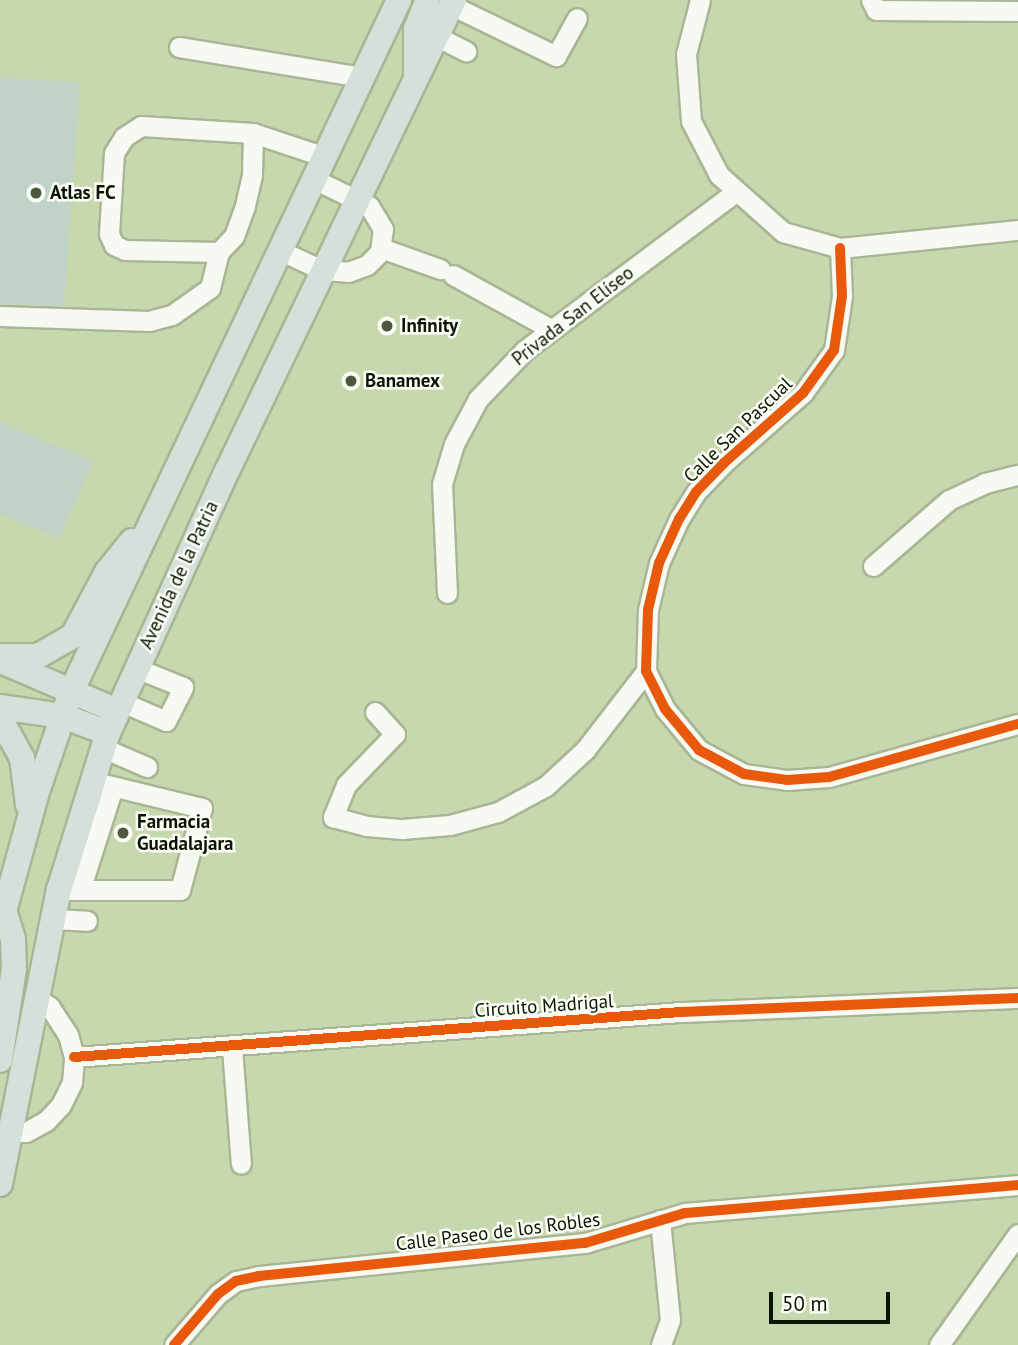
<!DOCTYPE html>
<meta charset="utf-8">
<style>
body{margin:0}
#map{position:relative;width:1018px;height:1345px;overflow:hidden;background:#c8d8ae;font-family:"PT Sans",sans-serif}
div>[style]{position:absolute}
.building>*{inset:0;background:#c1d2c7}
.roads{filter:drop-shadow(2px 0 #a9b594) drop-shadow(-2px 0 #a9b594) drop-shadow(0 2px #a9b594) drop-shadow(0 -2px #a9b594)}
.minor>*{height:19px;margin:-9.5px;padding:0 9.5px;transform-origin:9.5px;border-radius:9.5px;background:#f7f9f3}
.major>*{height:24px;margin:-12px;padding:0 12px;transform-origin:12px;border-radius:12px;background:#d4e0d9}
.cycleway>*{height:10px;margin:-5px;padding:0 5px;transform-origin:5px;border-radius:5px;background:#e8590c}
.dots>*{width:19px;height:19px;translate:-50% -50%;box-sizing:border-box;border:4px solid #fbfef7;border-radius:50%}
span{translate:-50% -50%;white-space:nowrap;text-align:center;line-height:1.15;-webkit-text-stroke:5px #fbfef7;paint-order:stroke}
.poi-label{font-size:19px;color:#0b1400;font-weight:700}
.left{translate:0 -50%;text-align:left}
.street-label{font-size:19px;color:#0b1400}
.scale{position:absolute;left:769px;top:1292px;width:121px;height:32px;box-sizing:border-box;border:4px solid #0b1400;border-top:0;padding-left:9px;font-size:21px;line-height:24px;white-space:nowrap;color:#0b1400;-webkit-text-stroke:5px #fbfef7;paint-order:stroke}
</style>
<div id="map">
<div class="building">
<i style="clip-path:polygon(0 77px,80px 83px,64px 306px,0 304px)"></i>
<i style="clip-path:polygon(0 422px,93px 461px,59px 539px,0 514px)"></i>
</div>
<div class="roads">
<div class="minor">
<i style="left:700px;top:0;width:56px;rotate:104.5deg"></i>
<i style="left:686px;top:54px;width:67px;rotate:85.7deg"></i>
<i style="left:691px;top:121px;width:61px;rotate:62.6deg"></i>
<i style="left:719px;top:175px;width:86px;rotate:41.7deg"></i>
<i style="left:783px;top:232px;width:59px;rotate:15.7deg"></i>
<i style="left:840px;top:248px;width:179px;rotate:-5.8deg"></i>
<i style="left:871px;top:0;width:11px;rotate:63deg"></i>
<i style="left:876px;top:10px;width:142px;rotate:0.4deg"></i>
<i style="left:451px;top:5px;width:117px;rotate:25.9deg"></i>
<i style="left:556px;top:56px;width:43px;rotate:-61.1deg"></i>
<i style="left:436px;top:36px;width:34px;rotate:27deg"></i>
<i style="left:179px;top:47px;width:186px;rotate:9.3deg"></i>
<i style="left:253px;top:133px;width:42px;rotate:91.4deg"></i>
<i style="left:252px;top:175px;width:32px;rotate:103deg"></i>
<i style="left:245px;top:206px;width:32px;rotate:110deg"></i>
<i style="left:234px;top:236px;width:22px;rotate:133deg"></i>
<i style="left:219px;top:252px;width:94px;rotate:-178.8deg"></i>
<i style="left:125px;top:250px;width:12px;rotate:-156deg"></i>
<i style="left:114px;top:245px;width:12px;rotate:-114deg"></i>
<i style="left:109px;top:234px;width:81px;rotate:-86.5deg"></i>
<i style="left:114px;top:153px;width:19px;rotate:-58deg"></i>
<i style="left:124px;top:137px;width:20px;rotate:-33deg"></i>
<i style="left:141px;top:126px;width:112px;rotate:3.6deg"></i>
<i style="left:253px;top:133px;width:76px;rotate:18.4deg"></i>
<i style="left:381px;top:248px;width:63px;rotate:19.6deg"></i>
<i style="left:840px;top:248px;width:48px;rotate:87.6deg"></i>
<i style="left:842px;top:296px;width:55px;rotate:98.4deg"></i>
<i style="left:834px;top:350px;width:53px;rotate:125.8deg"></i>
<i style="left:803px;top:393px;width:106px;rotate:138.5deg"></i>
<i style="left:724px;top:463px;width:40px;rotate:134deg"></i>
<i style="left:696px;top:492px;width:32px;rotate:122deg"></i>
<i style="left:679px;top:519px;width:48px;rotate:114.4deg"></i>
<i style="left:659px;top:563px;width:48px;rotate:103.2deg"></i>
<i style="left:648px;top:610px;width:61px;rotate:91.9deg"></i>
<i style="left:646px;top:671px;width:42px;rotate:63.4deg"></i>
<i style="left:665px;top:709px;width:53px;rotate:50.3deg"></i>
<i style="left:699px;top:750px;width:51px;rotate:28.1deg"></i>
<i style="left:744px;top:774px;width:43px;rotate:7.9deg"></i>
<i style="left:787px;top:780px;width:42px;rotate:-4.1deg"></i>
<i style="left:829px;top:777px;width:196px;rotate:-15.7deg"></i>
<i style="left:279px;top:250px;width:47px;rotate:24.9deg"></i>
<i style="left:322px;top:270px;width:26px;rotate:4deg"></i>
<i style="left:348px;top:272px;width:20px;rotate:-20deg"></i>
<i style="left:367px;top:265px;width:18px;rotate:-45deg"></i>
<i style="left:380px;top:252px;width:23px;rotate:-83deg"></i>
<i style="left:383px;top:229px;width:27px;rotate:-121deg"></i>
<i style="left:369px;top:206px;width:61px;rotate:-153.9deg"></i>
<i style="left:453px;top:275px;width:112px;rotate:28.9deg"></i>
<i style="left:0;top:316px;width:149px;rotate:1.9deg"></i>
<i style="left:149px;top:321px;width:24px;rotate:-15deg"></i>
<i style="left:172px;top:315px;width:47px;rotate:-35.4deg"></i>
<i style="left:210px;top:288px;width:37px;rotate:-76deg"></i>
<i style="left:873px;top:566px;width:101px;rotate:-41deg"></i>
<i style="left:949px;top:500px;width:40px;rotate:-25deg"></i>
<i style="left:985px;top:483px;width:34px;rotate:-14deg"></i>
<i style="left:447px;top:593px;width:109px;rotate:-92.6deg"></i>
<i style="left:442px;top:484px;width:42px;rotate:-73.3deg"></i>
<i style="left:454px;top:444px;width:51px;rotate:-61.9deg"></i>
<i style="left:478px;top:399px;width:68px;rotate:-46.2deg"></i>
<i style="left:525px;top:350px;width:261px;rotate:-36.9deg"></i>
<i style="left:122px;top:702px;width:48px;rotate:23.4deg"></i>
<i style="left:166px;top:721px;width:38px;rotate:-63deg"></i>
<i style="left:183px;top:687px;width:51px;rotate:-158deg"></i>
<i style="left:375px;top:712px;width:30px;rotate:48deg"></i>
<i style="left:395px;top:734px;width:71px;rotate:133.9deg"></i>
<i style="left:346px;top:785px;width:35px;rotate:112deg"></i>
<i style="left:333px;top:817px;width:34px;rotate:15deg"></i>
<i style="left:366px;top:826px;width:36px;rotate:5deg"></i>
<i style="left:402px;top:829px;width:48px;rotate:-4.8deg"></i>
<i style="left:450px;top:825px;width:50px;rotate:-15.2deg"></i>
<i style="left:498px;top:812px;width:55px;rotate:-28.4deg"></i>
<i style="left:546px;top:786px;width:53px;rotate:-42.7deg"></i>
<i style="left:585px;top:750px;width:100px;rotate:-52.3deg"></i>
<i style="left:103px;top:748px;width:48px;rotate:23.4deg"></i>
<i style="left:59px;top:890px;width:121px"></i>
<i style="left:180px;top:890px;width:85px;rotate:-75deg"></i>
<i style="left:202px;top:808px;width:114px;rotate:-166.3deg"></i>
<i style="left:80px;top:890px;width:108px;rotate:-72.2deg"></i>
<i style="left:52px;top:919px;width:35px;rotate:3deg"></i>
<i style="left:232px;top:1048px;width:116px;rotate:85.6deg"></i>
<i style="left:74px;top:1057px;width:609px;rotate:-4.24deg"></i>
<i style="left:681px;top:1012px;width:337px;rotate:-2.4deg"></i>
<i style="left:10px;top:1132px;width:16px"></i>
<i style="left:26px;top:1132px;width:23px;rotate:-29deg"></i>
<i style="left:46px;top:1121px;width:22px;rotate:-47deg"></i>
<i style="left:61px;top:1105px;width:25px;rotate:-64deg"></i>
<i style="left:72px;top:1082px;width:25px;rotate:-85deg"></i>
<i style="left:74px;top:1057px;width:23px;rotate:-105deg"></i>
<i style="left:68px;top:1035px;width:33px;rotate:-123deg"></i>
<i style="left:50px;top:1007px;width:18px;rotate:-146deg"></i>
<i style="left:660px;top:1220px;width:100px;rotate:84.3deg"></i>
<i style="left:670px;top:1320px;width:27px;rotate:110deg"></i>
<i style="left:174px;top:1345px;width:67px;rotate:-49.2deg"></i>
<i style="left:218px;top:1294px;width:22px;rotate:-36deg"></i>
<i style="left:236px;top:1281px;width:24px;rotate:-12deg"></i>
<i style="left:259px;top:1276px;width:328px;rotate:-5.8deg"></i>
<i style="left:585px;top:1243px;width:104px;rotate:-16.7deg"></i>
<i style="left:685px;top:1213px;width:334px;rotate:-4.8deg"></i>
<i style="left:939px;top:1345px;width:136px;rotate:-54.6deg"></i>
</div>
<div class="major">
<i style="left:416px;top:73px;width:44px;rotate:-90deg"></i>
<i style="left:416px;top:29px;width:31px;rotate:-68deg"></i>
<i style="left:0;top:656px;width:38px"></i>
<i style="left:38px;top:656px;width:40px;rotate:-29.7deg"></i>
<i style="left:73px;top:636px;width:72px;rotate:-62deg"></i>
<i style="left:107px;top:572px;width:40px;rotate:-51deg"></i>
<i style="left:1px;top:661px;width:126px;rotate:23.3deg"></i>
<i style="left:0;top:707px;width:64px;rotate:8.1deg"></i>
<i style="left:63px;top:716px;width:48px;rotate:20.7deg"></i>
<i style="left:0;top:718px;width:46px;rotate:61.2deg"></i>
<i style="left:22px;top:758px;width:47px;rotate:82.7deg"></i>
<i style="left:0;top:926px;width:136px;rotate:-74.6deg"></i>
<i style="left:36px;top:795px;width:109px;rotate:-71.2deg"></i>
<i style="left:71px;top:692px;width:766px;rotate:-64.64deg"></i>
<i style="left:0;top:1060px;width:92px;rotate:-81.3deg"></i>
<i style="left:14px;top:969px;width:30px;rotate:-92deg"></i>
<i style="left:13px;top:939px;width:30px;rotate:-107deg"></i>
<i style="left:0;top:1184px;width:300px;rotate:-78.7deg"></i>
<i style="left:59px;top:890px;width:164px;rotate:-72.7deg"></i>
<i style="left:108px;top:733px;width:288px;rotate:-65.6deg"></i>
<i style="left:227px;top:471px;width:523px;rotate:-64.27deg"></i>
</div>
</div>
<div class="cycleway">
<i style="left:840px;top:248px;width:48px;rotate:87.6deg"></i>
<i style="left:842px;top:296px;width:55px;rotate:98.4deg"></i>
<i style="left:834px;top:350px;width:53px;rotate:125.8deg"></i>
<i style="left:803px;top:393px;width:106px;rotate:138.5deg"></i>
<i style="left:724px;top:463px;width:40px;rotate:134deg"></i>
<i style="left:696px;top:492px;width:32px;rotate:122deg"></i>
<i style="left:679px;top:519px;width:48px;rotate:114.4deg"></i>
<i style="left:659px;top:563px;width:48px;rotate:103.2deg"></i>
<i style="left:648px;top:610px;width:61px;rotate:91.9deg"></i>
<i style="left:646px;top:671px;width:42px;rotate:63.4deg"></i>
<i style="left:665px;top:709px;width:53px;rotate:50.3deg"></i>
<i style="left:699px;top:750px;width:51px;rotate:28.1deg"></i>
<i style="left:744px;top:774px;width:43px;rotate:7.9deg"></i>
<i style="left:787px;top:780px;width:42px;rotate:-4.1deg"></i>
<i style="left:829px;top:777px;width:196px;rotate:-15.7deg"></i>
<i style="left:74px;top:1057px;width:609px;rotate:-4.24deg"></i>
<i style="left:681px;top:1012px;width:337px;rotate:-2.4deg"></i>
<i style="left:174px;top:1345px;width:67px;rotate:-49.2deg"></i>
<i style="left:218px;top:1294px;width:22px;rotate:-36deg"></i>
<i style="left:236px;top:1281px;width:24px;rotate:-12deg"></i>
<i style="left:259px;top:1276px;width:328px;rotate:-5.8deg"></i>
<i style="left:585px;top:1243px;width:104px;rotate:-16.7deg"></i>
<i style="left:685px;top:1213px;width:334px;rotate:-4.8deg"></i>
</div>
<div class="dots">
<i style="left:36px;top:193px;background:#4d593d"></i>
<i style="left:387px;top:326px;background:#4d593d"></i>
<i style="left:351px;top:381px;background:#4d593d"></i>
<i style="left:123px;top:833px;background:#4d593d"></i>
</div>
<div class="poi-label">
<span class="left" style="left:50px;top:193px">Atlas FC</span>
<span class="left" style="left:401px;top:326px">Infinity</span>
<span class="left" style="left:365px;top:381px">Banamex</span>
<span class="left" style="left:137px;top:833px">Farmacia<br>Guadalajara</span>
</div>
<div class="street-label">
<span style="left:573px;top:316px;rotate:-38deg">Privada San Elíseo</span>
<span style="left:738px;top:430px;rotate:-44deg">Calle San Pascual</span>
<span style="left:179px;top:575px;rotate:-65deg">Avenida de la Patria</span>
<span style="left:544px;top:1006px;rotate:-4deg">Circuito Madrigal</span>
<span style="left:498px;top:1232px;rotate:-7deg">Calle Paseo de los Robles</span>
</div>
<div class="scale">50 m</div>
</div>
